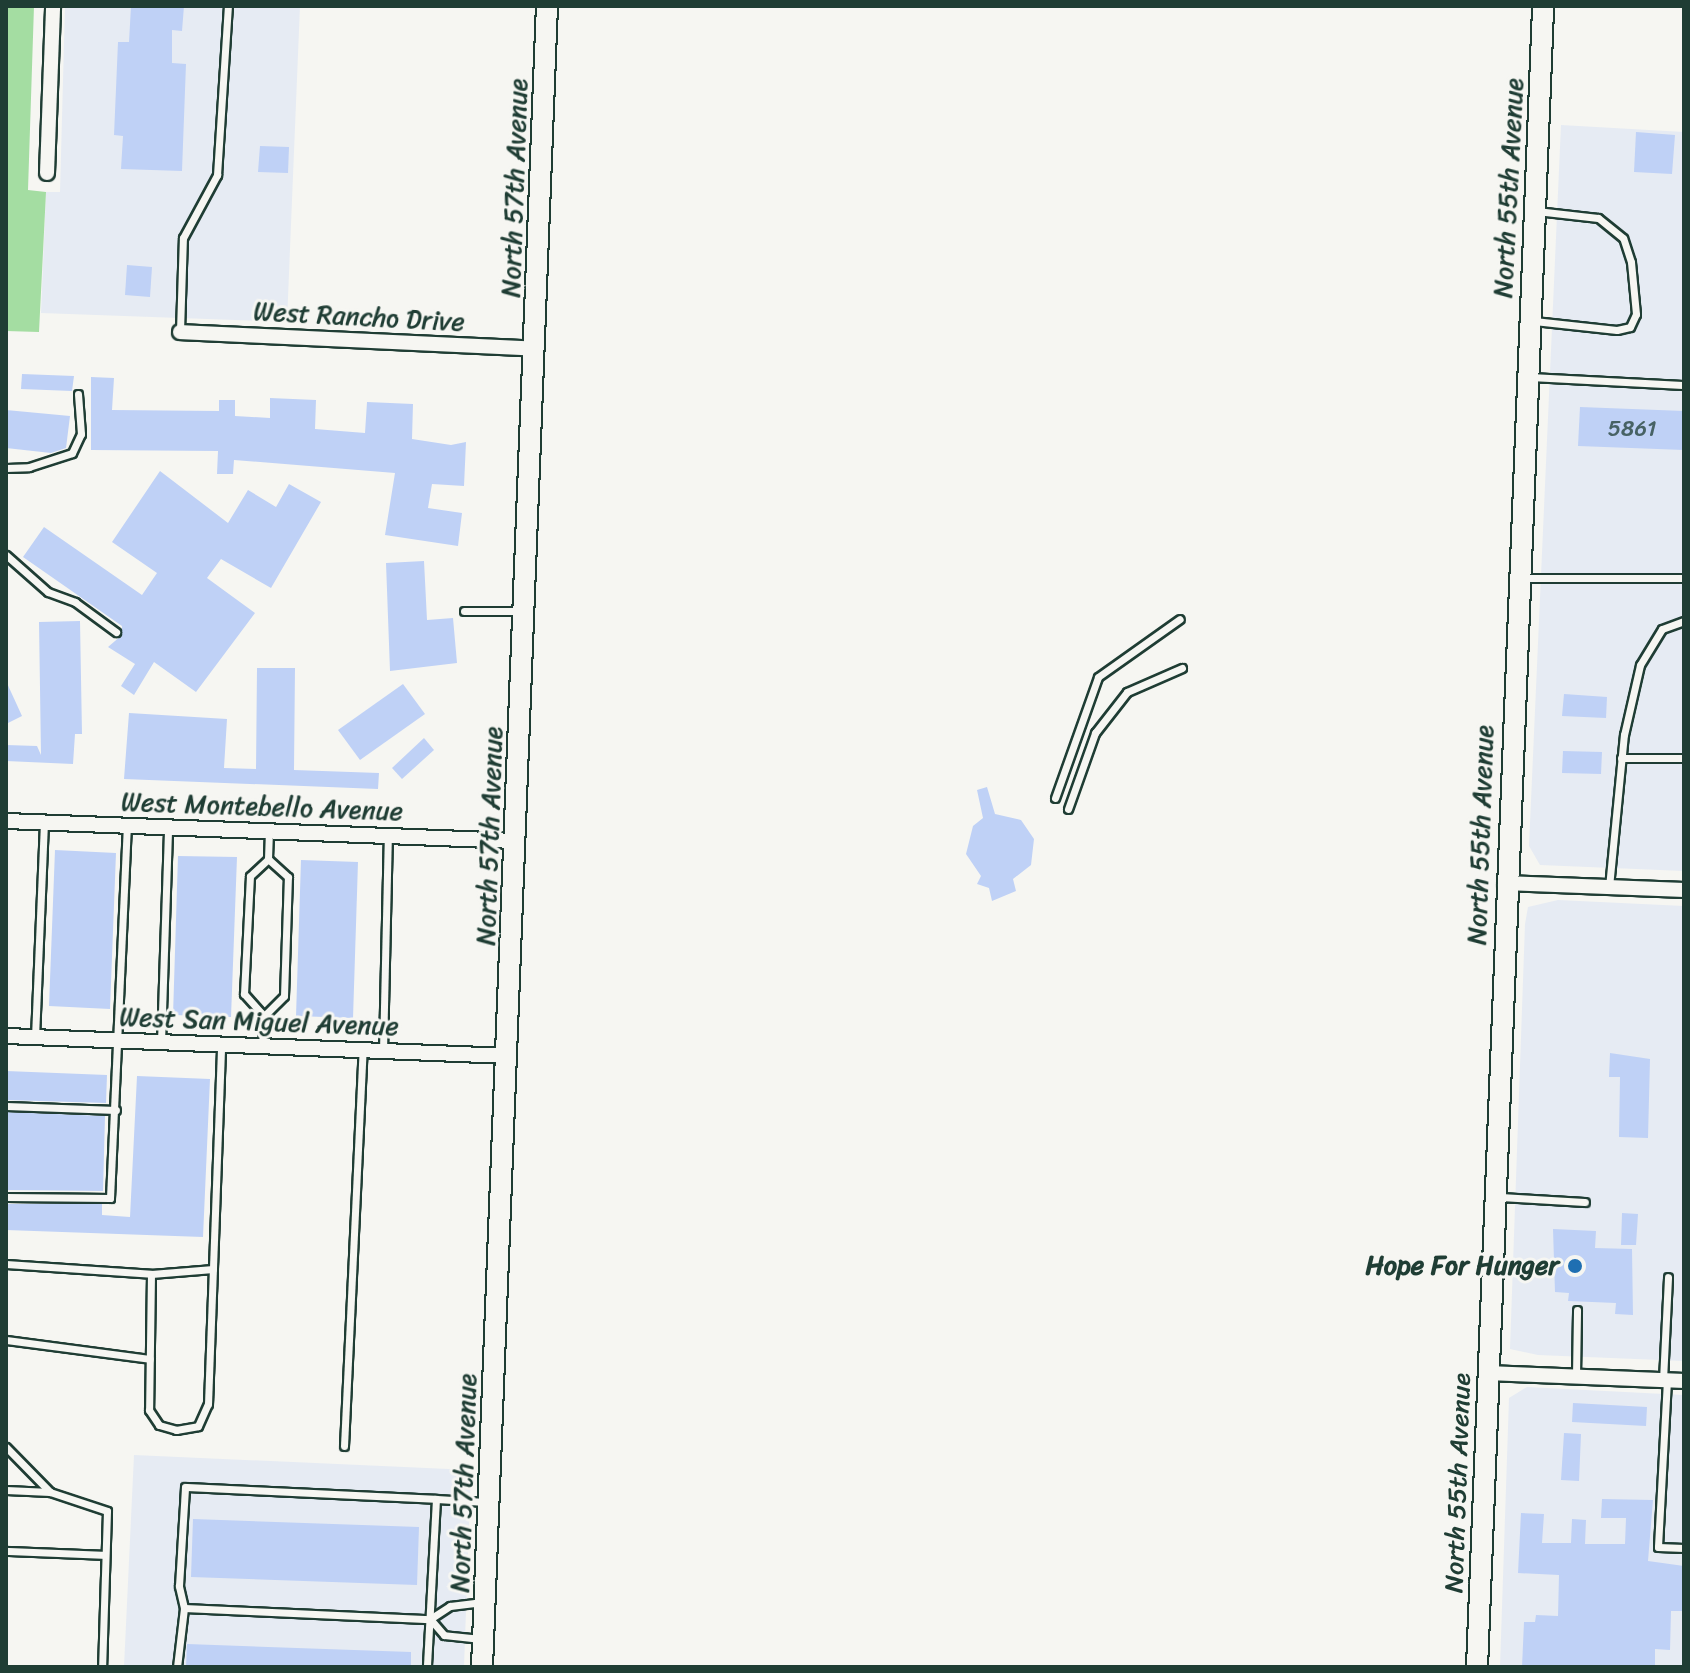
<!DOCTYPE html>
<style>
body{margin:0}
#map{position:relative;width:1690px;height:1673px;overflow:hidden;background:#f6f6f2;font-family:Sriracha,sans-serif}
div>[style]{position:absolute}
.built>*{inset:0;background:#e6ebf3}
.green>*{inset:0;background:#a4dda2}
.building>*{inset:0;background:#bfd1f6}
.roads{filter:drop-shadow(2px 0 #1f3d34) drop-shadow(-2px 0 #1f3d34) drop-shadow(0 2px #1f3d34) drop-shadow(0 -2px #1f3d34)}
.lane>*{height:7px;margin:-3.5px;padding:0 3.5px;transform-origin:3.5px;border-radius:3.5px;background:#f6f6f2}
.street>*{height:14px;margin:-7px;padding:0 7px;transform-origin:7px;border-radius:7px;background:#f6f6f2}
.secondary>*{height:20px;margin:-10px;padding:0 10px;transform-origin:10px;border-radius:10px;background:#f6f6f2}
.dots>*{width:22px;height:22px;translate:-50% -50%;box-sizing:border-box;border:4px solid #f6f6f2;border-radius:50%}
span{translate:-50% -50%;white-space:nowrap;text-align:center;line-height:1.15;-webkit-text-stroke:6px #f6f6f2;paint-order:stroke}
.number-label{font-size:22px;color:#476264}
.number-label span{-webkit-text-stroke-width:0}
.street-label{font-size:26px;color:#1f3d34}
.poi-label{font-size:26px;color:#1f3d34;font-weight:700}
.right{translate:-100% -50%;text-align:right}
.frame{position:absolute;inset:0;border:8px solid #1f3d34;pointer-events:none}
</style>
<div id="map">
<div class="built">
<i style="clip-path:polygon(65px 6px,300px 6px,287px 322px,41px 313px,46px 192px,60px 192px)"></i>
<i style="clip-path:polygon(1561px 125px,1684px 132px,1684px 871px,1540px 865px,1529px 846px)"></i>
<i style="clip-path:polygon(1558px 900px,1684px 906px,1684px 1361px,1538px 1355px,1510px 1349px,1525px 924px,1528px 907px)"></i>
<i style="clip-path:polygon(1527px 1387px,1684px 1395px,1684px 1667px,1500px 1667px,1509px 1398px)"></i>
<i style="clip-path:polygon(134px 1455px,471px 1470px,464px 1667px,124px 1667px)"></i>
</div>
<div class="green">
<i style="clip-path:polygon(6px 6px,34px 6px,28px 190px,46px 192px,39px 332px,6px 331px)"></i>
</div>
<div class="building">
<i style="clip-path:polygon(131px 6px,184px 6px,182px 31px,172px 30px,172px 63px,186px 64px,182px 171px,121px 169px,123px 136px,114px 135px,118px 42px,129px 42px)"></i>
<i style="clip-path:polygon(1636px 132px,1675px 135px,1672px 174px,1634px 172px)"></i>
<i style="clip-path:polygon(260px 146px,289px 147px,288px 173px,258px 172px)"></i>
<i style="clip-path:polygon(127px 265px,152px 267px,150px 297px,125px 295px)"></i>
<i style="clip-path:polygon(22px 374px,74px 376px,72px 391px,21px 389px)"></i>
<i style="clip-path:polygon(91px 377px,114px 378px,112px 410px,219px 411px,219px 400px,235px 400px,235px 416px,270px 418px,270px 398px,316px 400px,315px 429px,365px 433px,367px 402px,413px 404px,412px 439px,451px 445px,466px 442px,464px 486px,432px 484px,428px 508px,462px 513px,458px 546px,385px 535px,395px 473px,234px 460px,233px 474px,217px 474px,218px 451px,91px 450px)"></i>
<i style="clip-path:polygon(1580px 407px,1684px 411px,1684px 450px,1578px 446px)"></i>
<i style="clip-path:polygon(6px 410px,70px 416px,66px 448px,51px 453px,6px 448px)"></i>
<i style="clip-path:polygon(160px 471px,228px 523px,248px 490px,276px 507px,289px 484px,321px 502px,271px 588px,221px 559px,207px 578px,255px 613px,196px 692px,154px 662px,134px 695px,121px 686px,135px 664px,108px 647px,122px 635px,122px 626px,23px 557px,44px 527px,142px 595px,157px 573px,112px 542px)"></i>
<i style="clip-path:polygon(424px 561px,427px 620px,453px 618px,457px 663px,390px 671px,386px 563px)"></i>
<i style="clip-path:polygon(80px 621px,82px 734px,75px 734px,73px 764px,6px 761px,6px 745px,37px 746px,41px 755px,39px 622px)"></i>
<i style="clip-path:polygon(257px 668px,295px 668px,294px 770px,379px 773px,378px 789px,124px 779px,129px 713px,227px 719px,224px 768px,256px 769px)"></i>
<i style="clip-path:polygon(6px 681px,22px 716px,6px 724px)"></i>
<i style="clip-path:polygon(403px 684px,425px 714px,360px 760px,338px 730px)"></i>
<i style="clip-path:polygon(1564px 694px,1607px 697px,1606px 718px,1562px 716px)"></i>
<i style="clip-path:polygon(424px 738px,434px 750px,402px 779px,392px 768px)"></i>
<i style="clip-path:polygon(1563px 751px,1602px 752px,1601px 774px,1562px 773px)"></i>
<i style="clip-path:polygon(987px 787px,995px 814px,1021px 820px,1034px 839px,1031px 865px,1013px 879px,1016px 891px,992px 901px,989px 888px,977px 884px,981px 876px,966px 854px,973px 826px,983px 818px,977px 790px)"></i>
<i style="clip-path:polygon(55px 850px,116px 853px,110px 1009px,49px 1006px)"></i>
<i style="clip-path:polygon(178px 856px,237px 857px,231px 1017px,173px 1015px)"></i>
<i style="clip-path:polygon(301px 860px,358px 862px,353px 1018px,296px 1016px)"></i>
<i style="clip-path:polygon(1610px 1053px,1650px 1059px,1648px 1138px,1619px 1137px,1620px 1077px,1609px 1077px)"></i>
<i style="clip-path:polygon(6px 1071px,107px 1075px,106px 1103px,6px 1100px)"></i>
<i style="clip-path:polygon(137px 1076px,210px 1079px,203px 1237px,6px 1230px,6px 1204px,102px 1204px,102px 1215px,130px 1217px)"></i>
<i style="clip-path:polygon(6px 1112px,105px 1116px,103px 1191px,6px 1190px)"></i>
<i style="clip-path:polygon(1622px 1213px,1638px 1214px,1636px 1245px,1621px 1245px)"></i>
<i style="clip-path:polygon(1553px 1229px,1596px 1231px,1595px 1248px,1632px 1249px,1633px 1315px,1615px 1314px,1616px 1303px,1568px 1301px,1569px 1293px,1555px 1292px)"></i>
<i style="clip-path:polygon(1573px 1403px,1647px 1407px,1646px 1426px,1572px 1422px)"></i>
<i style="clip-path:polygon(1564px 1433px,1581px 1434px,1579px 1481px,1561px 1480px)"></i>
<i style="clip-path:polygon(1602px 1499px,1653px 1500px,1648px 1561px,1684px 1566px,1683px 1611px,1671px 1611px,1670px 1650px,1655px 1649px,1655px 1667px,1522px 1667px,1524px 1622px,1535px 1622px,1536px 1615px,1558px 1616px,1559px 1575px,1518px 1573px,1521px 1513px,1544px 1514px,1542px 1543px,1571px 1543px,1572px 1519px,1586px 1520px,1585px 1544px,1625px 1544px,1626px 1518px,1601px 1518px)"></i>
<i style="clip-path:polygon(193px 1519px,419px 1527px,417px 1585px,191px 1577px)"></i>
<i style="clip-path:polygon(187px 1644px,411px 1652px,411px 1667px,186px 1667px)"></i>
</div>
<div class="roads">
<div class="lane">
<i style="left:1534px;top:321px;width:83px;rotate:6.2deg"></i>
<i style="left:1617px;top:330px;width:13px;rotate:-13deg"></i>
<i style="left:1630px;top:327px;width:14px;rotate:-65deg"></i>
<i style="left:1636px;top:314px;width:52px;rotate:-95.5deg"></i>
<i style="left:1631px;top:262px;width:25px;rotate:-108deg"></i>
<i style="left:1623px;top:238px;width:32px;rotate:-141deg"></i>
<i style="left:1598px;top:218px;width:62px;rotate:-173.6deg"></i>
<i style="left:180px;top:331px;width:93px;rotate:-88.2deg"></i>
<i style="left:183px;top:238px;width:72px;rotate:-61.6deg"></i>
<i style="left:217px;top:175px;width:169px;rotate:-86.3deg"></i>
<i style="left:1529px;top:377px;width:155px;rotate:3deg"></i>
<i style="left:6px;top:468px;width:23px;rotate:-2deg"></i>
<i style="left:29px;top:467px;width:45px;rotate:-18deg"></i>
<i style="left:72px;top:453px;width:21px;rotate:-65deg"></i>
<i style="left:81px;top:434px;width:40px;rotate:-94.3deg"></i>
<i style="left:6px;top:555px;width:56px;rotate:41.4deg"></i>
<i style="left:48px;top:592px;width:29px;rotate:20deg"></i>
<i style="left:75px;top:602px;width:51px;rotate:36.2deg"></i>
<i style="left:1524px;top:578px;width:160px"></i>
<i style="left:464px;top:611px;width:58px"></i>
<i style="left:1621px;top:758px;width:63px"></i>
<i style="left:1055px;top:798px;width:128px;rotate:-70.4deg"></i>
<i style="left:1098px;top:677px;width:100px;rotate:-35.3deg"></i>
<i style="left:1068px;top:809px;width:81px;rotate:-70.4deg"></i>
<i style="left:1095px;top:733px;width:52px;rotate:-52deg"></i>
<i style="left:1127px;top:692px;width:60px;rotate:-23.6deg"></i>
<i style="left:1609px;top:887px;width:153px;rotate:-84.4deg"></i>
<i style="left:1624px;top:735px;width:72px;rotate:-77.1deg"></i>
<i style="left:1640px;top:665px;width:42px;rotate:-58.6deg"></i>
<i style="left:1662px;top:629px;width:23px;rotate:-20deg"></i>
<i style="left:264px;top:1016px;width:28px;rotate:-45deg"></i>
<i style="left:284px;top:996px;width:119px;rotate:-88.1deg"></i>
<i style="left:288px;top:877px;width:27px;rotate:-138deg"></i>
<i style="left:35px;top:1037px;width:215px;rotate:-87.6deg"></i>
<i style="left:161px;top:1042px;width:214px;rotate:-88.1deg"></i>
<i style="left:262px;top:1045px;width:29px;rotate:-86deg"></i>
<i style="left:264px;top:1016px;width:30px;rotate:-132deg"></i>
<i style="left:244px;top:994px;width:118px;rotate:-87.1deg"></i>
<i style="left:250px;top:876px;width:25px;rotate:-43deg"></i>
<i style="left:268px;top:859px;width:28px;rotate:-88deg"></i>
<i style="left:383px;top:1051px;width:215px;rotate:-88.7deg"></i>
<i style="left:6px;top:1106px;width:110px;rotate:2.1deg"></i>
<i style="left:6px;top:1197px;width:104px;rotate:0.6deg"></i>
<i style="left:110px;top:1198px;width:372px;rotate:-87.4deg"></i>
<i style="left:1500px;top:1197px;width:85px;rotate:3.4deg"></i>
<i style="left:6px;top:1264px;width:145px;rotate:3.9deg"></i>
<i style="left:213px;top:1269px;width:62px;rotate:175.4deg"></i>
<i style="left:151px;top:1274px;width:136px;rotate:90.8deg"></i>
<i style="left:149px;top:1410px;width:18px;rotate:56deg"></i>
<i style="left:159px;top:1425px;width:18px;rotate:16deg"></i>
<i style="left:176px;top:1430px;width:22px;rotate:-10deg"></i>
<i style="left:198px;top:1426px;width:24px;rotate:-66deg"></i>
<i style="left:208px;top:1404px;width:360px;rotate:-87.9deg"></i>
<i style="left:6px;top:1340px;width:145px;rotate:7.5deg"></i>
<i style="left:1576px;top:1376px;width:66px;rotate:-89.1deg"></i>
<i style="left:1663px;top:1380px;width:103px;rotate:-87.2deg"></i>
<i style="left:1667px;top:1380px;width:167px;rotate:93.1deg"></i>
<i style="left:1658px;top:1547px;width:26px;rotate:2deg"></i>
<i style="left:344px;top:1446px;width:396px;rotate:-87.3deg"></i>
<i style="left:6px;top:1447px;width:63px;rotate:45.6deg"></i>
<i style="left:50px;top:1492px;width:60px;rotate:18.4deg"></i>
<i style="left:107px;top:1511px;width:156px;rotate:91.8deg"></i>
<i style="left:6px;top:1490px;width:44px;rotate:2.6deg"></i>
<i style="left:436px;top:1499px;width:50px;rotate:3.4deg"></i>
<i style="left:6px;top:1551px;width:98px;rotate:2.3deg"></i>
<i style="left:184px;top:1608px;width:246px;rotate:2.6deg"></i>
<i style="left:481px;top:1639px;width:37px;rotate:-174deg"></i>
<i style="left:444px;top:1635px;width:21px;rotate:-131deg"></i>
<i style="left:430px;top:1619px;width:24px;rotate:-33deg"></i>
<i style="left:450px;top:1606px;width:33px;rotate:-7deg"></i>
<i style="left:177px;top:1667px;width:59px;rotate:-83.2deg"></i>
<i style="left:184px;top:1608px;width:23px;rotate:-103deg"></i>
<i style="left:179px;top:1586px;width:99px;rotate:-86.5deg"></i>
<i style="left:185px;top:1487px;width:251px;rotate:2.7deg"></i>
<i style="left:436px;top:1499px;width:168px;rotate:93.1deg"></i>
</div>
<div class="street">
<i style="left:47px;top:173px;width:167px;rotate:-87.9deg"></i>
<i style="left:180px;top:332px;width:356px;rotate:2.7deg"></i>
<i style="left:6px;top:821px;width:509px;rotate:2.25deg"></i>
<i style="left:1505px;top:883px;width:179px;rotate:2.2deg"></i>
<i style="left:6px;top:1036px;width:503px;rotate:2.28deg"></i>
<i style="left:1488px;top:1373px;width:196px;rotate:2.3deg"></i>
</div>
<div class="secondary">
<i style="left:482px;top:1667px;width:1662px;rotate:-87.76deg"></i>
<i style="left:1477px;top:1667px;width:1662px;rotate:-87.72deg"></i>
</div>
</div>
<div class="dots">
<i style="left:1575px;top:1266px;background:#1f6fb2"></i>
</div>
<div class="number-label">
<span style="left:1632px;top:429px">5861</span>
</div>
<div class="street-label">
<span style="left:515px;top:188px;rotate:-88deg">North 57th Avenue</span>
<span style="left:1509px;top:188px;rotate:-87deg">North 55th Avenue</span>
<span style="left:359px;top:317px;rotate:3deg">West Rancho Drive</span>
<span style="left:262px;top:807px;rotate:2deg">West Montebello Avenue</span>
<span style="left:1481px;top:835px;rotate:-88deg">North 55th Avenue</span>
<span style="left:490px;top:836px;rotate:-88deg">North 57th Avenue</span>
<span style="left:259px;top:1022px;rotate:2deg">West San Miguel Avenue</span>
<span style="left:464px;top:1483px;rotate:-88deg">North 57th Avenue</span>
<span style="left:1458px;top:1483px;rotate:-88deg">North 55th Avenue</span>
</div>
<div class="poi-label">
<span class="right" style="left:1559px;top:1266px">Hope For Hunger</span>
</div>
<div class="frame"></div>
</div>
